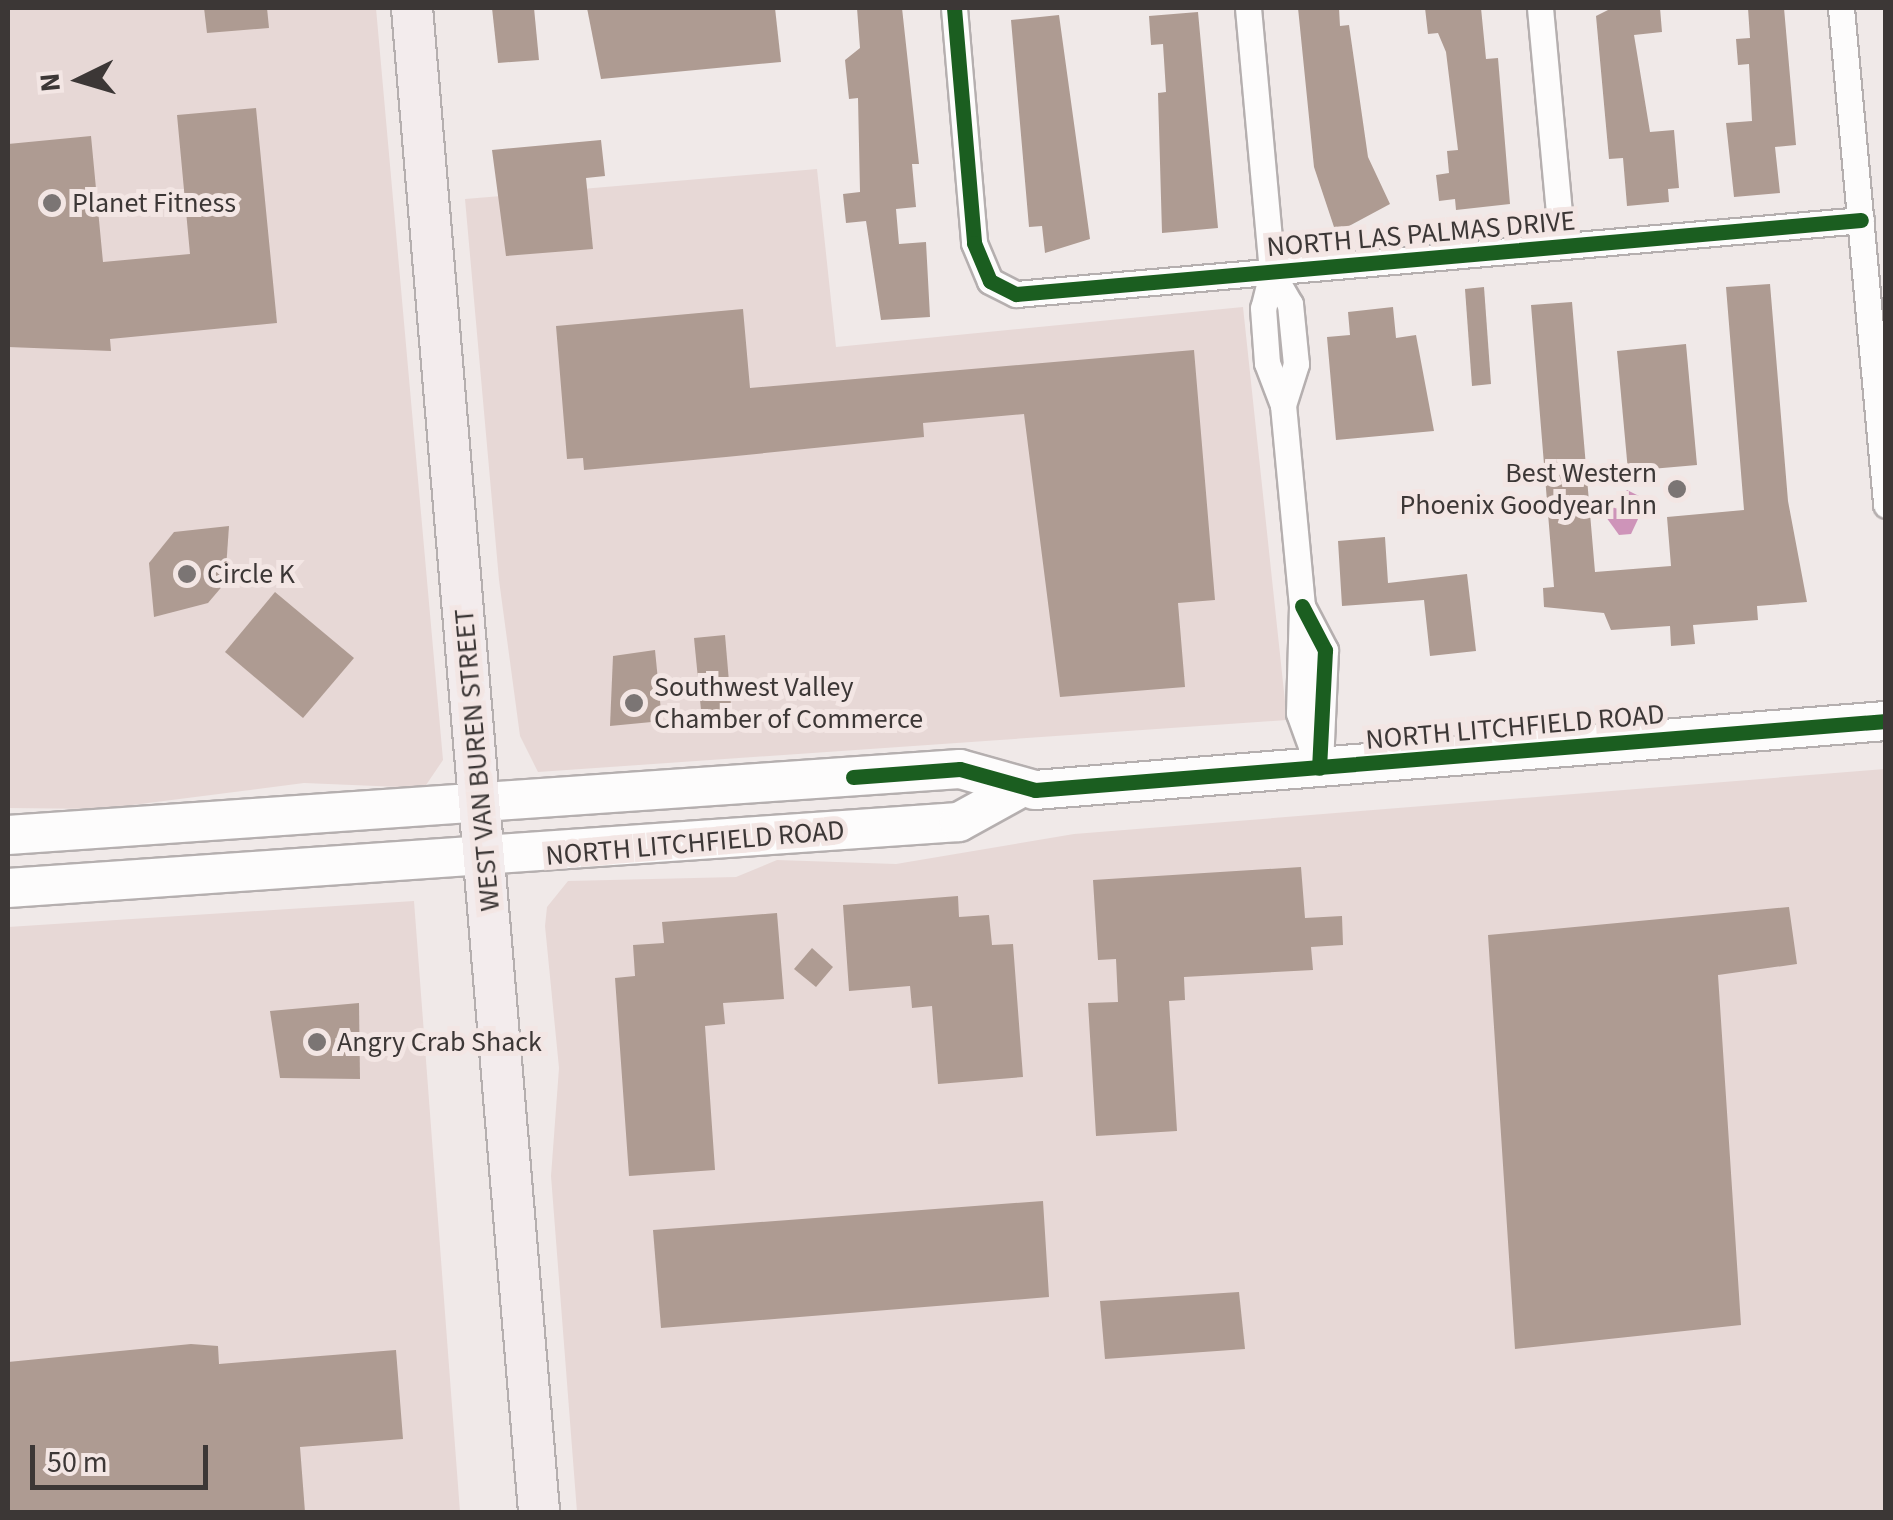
<!DOCTYPE html>
<style>
body{margin:0}
#map{position:relative;width:1893px;height:1520px;overflow:hidden;background:#f0e9e8;font-family:"Source Sans 3",sans-serif}
div>[style]{position:absolute}
.built>*{inset:0;background:#e7d8d6}
.water>*{inset:0;background:#ce94b9}
.building>*{inset:0;background:#ae9b92}
.roads{filter:drop-shadow(2px 0 #b5afaf) drop-shadow(-2px 0 #b5afaf) drop-shadow(0 2px #b5afaf) drop-shadow(0 -2px #b5afaf)}
.minor>*{height:25px;margin:-12.5px;padding:0 12.5px;transform-origin:12.5px;border-radius:12.5px;background:#fdfcfc}
.secondary>*{height:38px;margin:-19px;padding:0 19px;transform-origin:19px;border-radius:19px;background:#fdfcfc}
.primary>*{height:40px;margin:-20px;padding:0 20px;transform-origin:20px;border-radius:20px;background:#f3eced}
.cycleway>*{height:15px;margin:-7.5px;padding:0 7.5px;transform-origin:7.5px;border-radius:7.5px;background:#1b5e20}
.dots>*{width:28px;height:28px;translate:-50% -50%;box-sizing:border-box;border:5px solid #f3e6e4;border-radius:50%}
span{translate:-50% -50%;white-space:nowrap;text-align:center;line-height:1.15;-webkit-text-stroke:10px #f3e6e4;paint-order:stroke}
.poi-label{font-size:28px;color:#3c3736}
.left{translate:0 -50%;text-align:left}
.right{translate:-100% -50%;text-align:right}
.street-label{font-size:28px;color:#3c3736}
.frame{position:absolute;inset:0;border:10px solid #3c3736;pointer-events:none}
.north{position:absolute;left:30px;top:30px;width:100px;height:100px;-webkit-text-stroke:8px #f3e6e4;paint-order:stroke;rotate:265deg;font-size:28px;font-weight:700;line-height:40px;text-align:center;color:#3c3736}
.north::after{content:'';display:block;margin:auto;width:35px;height:45px;background:#3c3736;clip-path:polygon(50% 0,100% 100%,50% 72%,0 100%)}
.scale{position:absolute;left:30px;top:1445px;width:178px;height:45px;box-sizing:border-box;border:5px solid #3c3736;border-top:0;padding-left:12px;font-size:30px;line-height:35px;white-space:nowrap;color:#3c3736;-webkit-text-stroke:8px #f3e6e4;paint-order:stroke}
</style>
<div id="map">
<div class="built">
<i style="clip-path:polygon(8px 8px,376px 8px,443px 760px,424px 788px,304px 783px,101px 809px,8px 808px)"></i>
<i style="clip-path:polygon(817px 169px,836px 347px,1243px 307px,1287px 720px,538px 772px,520px 736px,499px 580px,465px 199px)"></i>
<i style="clip-path:polygon(1885px 769px,1885px 1512px,577px 1512px,551px 1176px,559px 1068px,545px 926px,547px 907px,568px 881px,736px 877px,777px 860px,896px 864px,1074px 834px)"></i>
<i style="clip-path:polygon(414px 901px,460px 1512px,8px 1512px,8px 927px)"></i>
</div>
<div class="water">
<i style="clip-path:polygon(1627px 490px,1647px 500px,1631px 534px,1619px 535px,1606px 517px)"></i>
</div>
<div class="building">
<i style="clip-path:polygon(204px 8px,267px 8px,269px 28px,207px 33px)"></i>
<i style="clip-path:polygon(492px 8px,534px 8px,539px 60px,498px 63px)"></i>
<i style="clip-path:polygon(587px 8px,775px 8px,781px 62px,601px 79px)"></i>
<i style="clip-path:polygon(857px 8px,902px 8px,919px 164px,912px 164px,916px 207px,896px 209px,899px 244px,926px 242px,930px 317px,881px 320px,866px 221px,846px 223px,843px 194px,860px 192px,858px 98px,849px 99px,845px 60px,860px 48px)"></i>
<i style="clip-path:polygon(1298px 8px,1339px 8px,1340px 26px,1349px 25px,1368px 157px,1390px 204px,1336px 233px,1314px 167px)"></i>
<i style="clip-path:polygon(1425px 8px,1481px 8px,1486px 59px,1498px 58px,1510px 204px,1456px 210px,1455px 199px,1439px 201px,1436px 175px,1449px 173px,1447px 151px,1458px 150px,1446px 52px,1438px 33px,1428px 34px)"></i>
<i style="clip-path:polygon(1612px 8px,1660px 8px,1662px 32px,1634px 35px,1650px 132px,1674px 130px,1679px 188px,1668px 189px,1669px 202px,1627px 206px,1623px 158px,1609px 159px,1596px 16px)"></i>
<i style="clip-path:polygon(1748px 8px,1784px 8px,1796px 145px,1775px 147px,1780px 193px,1734px 197px,1726px 123px,1752px 121px,1749px 64px,1738px 65px,1736px 39px,1750px 38px)"></i>
<i style="clip-path:polygon(1198px 12px,1218px 228px,1162px 233px,1158px 93px,1166px 92px,1163px 44px,1151px 45px,1149px 16px)"></i>
<i style="clip-path:polygon(1059px 15px,1090px 239px,1045px 253px,1042px 226px,1029px 227px,1011px 20px)"></i>
<i style="clip-path:polygon(256px 108px,277px 323px,110px 339px,111px 351px,8px 347px,8px 144px,91px 136px,103px 262px,190px 254px,177px 115px)"></i>
<i style="clip-path:polygon(601px 140px,605px 176px,586px 178px,593px 249px,506px 256px,492px 150px)"></i>
<i style="clip-path:polygon(1770px 284px,1788px 501px,1807px 602px,1757px 606px,1758px 620px,1693px 625px,1695px 644px,1671px 646px,1670px 626px,1611px 630px,1604px 613px,1544px 607px,1543px 588px,1554px 587px,1531px 305px,1572px 302px,1595px 572px,1671px 566px,1667px 517px,1744px 510px,1726px 287px)"></i>
<i style="clip-path:polygon(1484px 287px,1491px 384px,1472px 386px,1465px 289px)"></i>
<i style="clip-path:polygon(1393px 307px,1396px 338px,1416px 335px,1434px 431px,1336px 440px,1327px 337px,1350px 335px,1348px 312px)"></i>
<i style="clip-path:polygon(743px 309px,750px 388px,1194px 350px,1215px 600px,1178px 603px,1185px 687px,1060px 697px,1024px 414px,923px 423px,924px 437px,726px 457px,584px 470px,583px 458px,567px 459px,556px 326px)"></i>
<i style="clip-path:polygon(1686px 344px,1697px 465px,1628px 471px,1617px 351px)"></i>
<i style="clip-path:polygon(229px 526px,225px 583px,208px 603px,154px 617px,149px 563px,174px 532px)"></i>
<i style="clip-path:polygon(1385px 537px,1388px 583px,1467px 574px,1476px 651px,1430px 656px,1424px 600px,1342px 606px,1338px 541px)"></i>
<i style="clip-path:polygon(275px 592px,354px 658px,303px 718px,225px 652px)"></i>
<i style="clip-path:polygon(725px 635px,732px 717px,702px 720px,694px 638px)"></i>
<i style="clip-path:polygon(655px 650px,662px 721px,610px 726px,613px 656px)"></i>
<i style="clip-path:polygon(1301px 867px,1305px 918px,1342px 916px,1343px 945px,1311px 947px,1313px 970px,1184px 977px,1185px 1000px,1169px 1001px,1177px 1131px,1096px 1136px,1088px 1003px,1118px 1002px,1116px 959px,1098px 960px,1093px 880px)"></i>
<i style="clip-path:polygon(958px 896px,959px 917px,989px 915px,992px 945px,1013px 944px,1023px 1077px,938px 1084px,932px 1006px,912px 1008px,910px 986px,849px 991px,843px 905px)"></i>
<i style="clip-path:polygon(1789px 907px,1797px 964px,1718px 975px,1741px 1325px,1515px 1349px,1488px 935px)"></i>
<i style="clip-path:polygon(777px 913px,784px 999px,723px 1003px,725px 1024px,705px 1026px,715px 1170px,629px 1176px,615px 978px,635px 976px,633px 945px,664px 943px,662px 922px)"></i>
<i style="clip-path:polygon(812px 948px,833px 967px,816px 987px,794px 969px)"></i>
<i style="clip-path:polygon(359px 1003px,360px 1079px,280px 1078px,270px 1011px)"></i>
<i style="clip-path:polygon(1043px 1201px,1049px 1297px,661px 1328px,653px 1230px)"></i>
<i style="clip-path:polygon(1239px 1292px,1245px 1349px,1105px 1359px,1100px 1301px)"></i>
<i style="clip-path:polygon(191px 1344px,218px 1346px,219px 1364px,396px 1350px,403px 1439px,300px 1447px,305px 1512px,8px 1512px,8px 1362px)"></i>
</div>
<div class="roads">
<div class="minor">
<i style="left:954px;top:8px;width:236px;rotate:85.1deg"></i>
<i style="left:974px;top:243px;width:41px;rotate:67.2deg"></i>
<i style="left:990px;top:281px;width:29px;rotate:27deg"></i>
<i style="left:1016px;top:294px;width:848px;rotate:-5deg"></i>
<i style="left:1248px;top:8px;width:266px;rotate:84.8deg"></i>
<i style="left:1272px;top:273px;width:36px;rotate:104deg"></i>
<i style="left:1263px;top:308px;width:55px;rotate:85.8deg"></i>
<i style="left:1267px;top:363px;width:45px;rotate:69.1deg"></i>
<i style="left:1283px;top:405px;width:202px;rotate:84.6deg"></i>
<i style="left:1302px;top:606px;width:107px;rotate:91.6deg"></i>
<i style="left:1299px;top:713px;width:59px;rotate:70deg"></i>
<i style="left:1540px;top:8px;width:238px;rotate:84.7deg"></i>
<i style="left:1841px;top:8px;width:499px;rotate:84.8deg"></i>
<i style="left:1272px;top:273px;width:36px;rotate:60deg"></i>
<i style="left:1290px;top:304px;width:60px;rotate:84.3deg"></i>
<i style="left:1296px;top:364px;width:43px;rotate:107.6deg"></i>
<i style="left:1302px;top:606px;width:50px;rotate:62.4deg"></i>
<i style="left:1325px;top:650px;width:115px;rotate:92.5deg"></i>
</div>
<div class="secondary">
<i style="left:8px;top:835px;width:954px;rotate:-3.97deg"></i>
<i style="left:960px;top:769px;width:78px;rotate:15.6deg"></i>
<i style="left:1035px;top:790px;width:854px;rotate:-4.64deg"></i>
<i style="left:8px;top:888px;width:953px;rotate:-3.97deg"></i>
<i style="left:959px;top:822px;width:64px;rotate:-29deg"></i>
</div>
<div class="primary">
<i style="left:412px;top:8px;width:1509px;rotate:85.17deg"></i>
</div>
</div>
<div class="cycleway">
<i style="left:954px;top:8px;width:236px;rotate:85.1deg"></i>
<i style="left:974px;top:243px;width:41px;rotate:67.2deg"></i>
<i style="left:990px;top:281px;width:29px;rotate:27deg"></i>
<i style="left:1016px;top:294px;width:848px;rotate:-5deg"></i>
<i style="left:1302px;top:606px;width:50px;rotate:62.4deg"></i>
<i style="left:1325px;top:650px;width:118px;rotate:92.9deg"></i>
<i style="left:853px;top:777px;width:107px;rotate:-4.3deg"></i>
<i style="left:960px;top:769px;width:78px;rotate:15.6deg"></i>
<i style="left:1035px;top:790px;width:854px;rotate:-4.64deg"></i>
</div>
<div class="dots">
<i style="left:52px;top:203px;background:#7b7574"></i>
<i style="left:1677px;top:489px;background:#7b7574"></i>
<i style="left:187px;top:574px;background:#7b7574"></i>
<i style="left:634px;top:703px;background:#7b7574"></i>
<i style="left:317px;top:1042px;background:#7b7574"></i>
</div>
<div class="poi-label">
<span class="left" style="left:72px;top:203px">Planet Fitness</span>
<span class="right" style="left:1657px;top:489px">Best Western<br>Phoenix Goodyear Inn</span>
<span class="left" style="left:207px;top:574px">Circle K</span>
<span class="left" style="left:654px;top:703px">Southwest Valley<br>Chamber of Commerce</span>
<span class="left" style="left:337px;top:1042px">Angry Crab Shack</span>
</div>
<div class="street-label">
<span style="left:1421px;top:234px;rotate:-5deg">NORTH LAS PALMAS DRIVE</span>
<span style="left:1515px;top:727px;rotate:-5deg">NORTH LITCHFIELD ROAD</span>
<span style="left:477px;top:760px;rotate:-95deg">WEST VAN BUREN STREET</span>
<span style="left:695px;top:843px;rotate:-5deg">NORTH LITCHFIELD ROAD</span>
</div>
<div class="frame"></div>
<div class="north">N</div>
<div class="scale">50 m</div>
</div>
